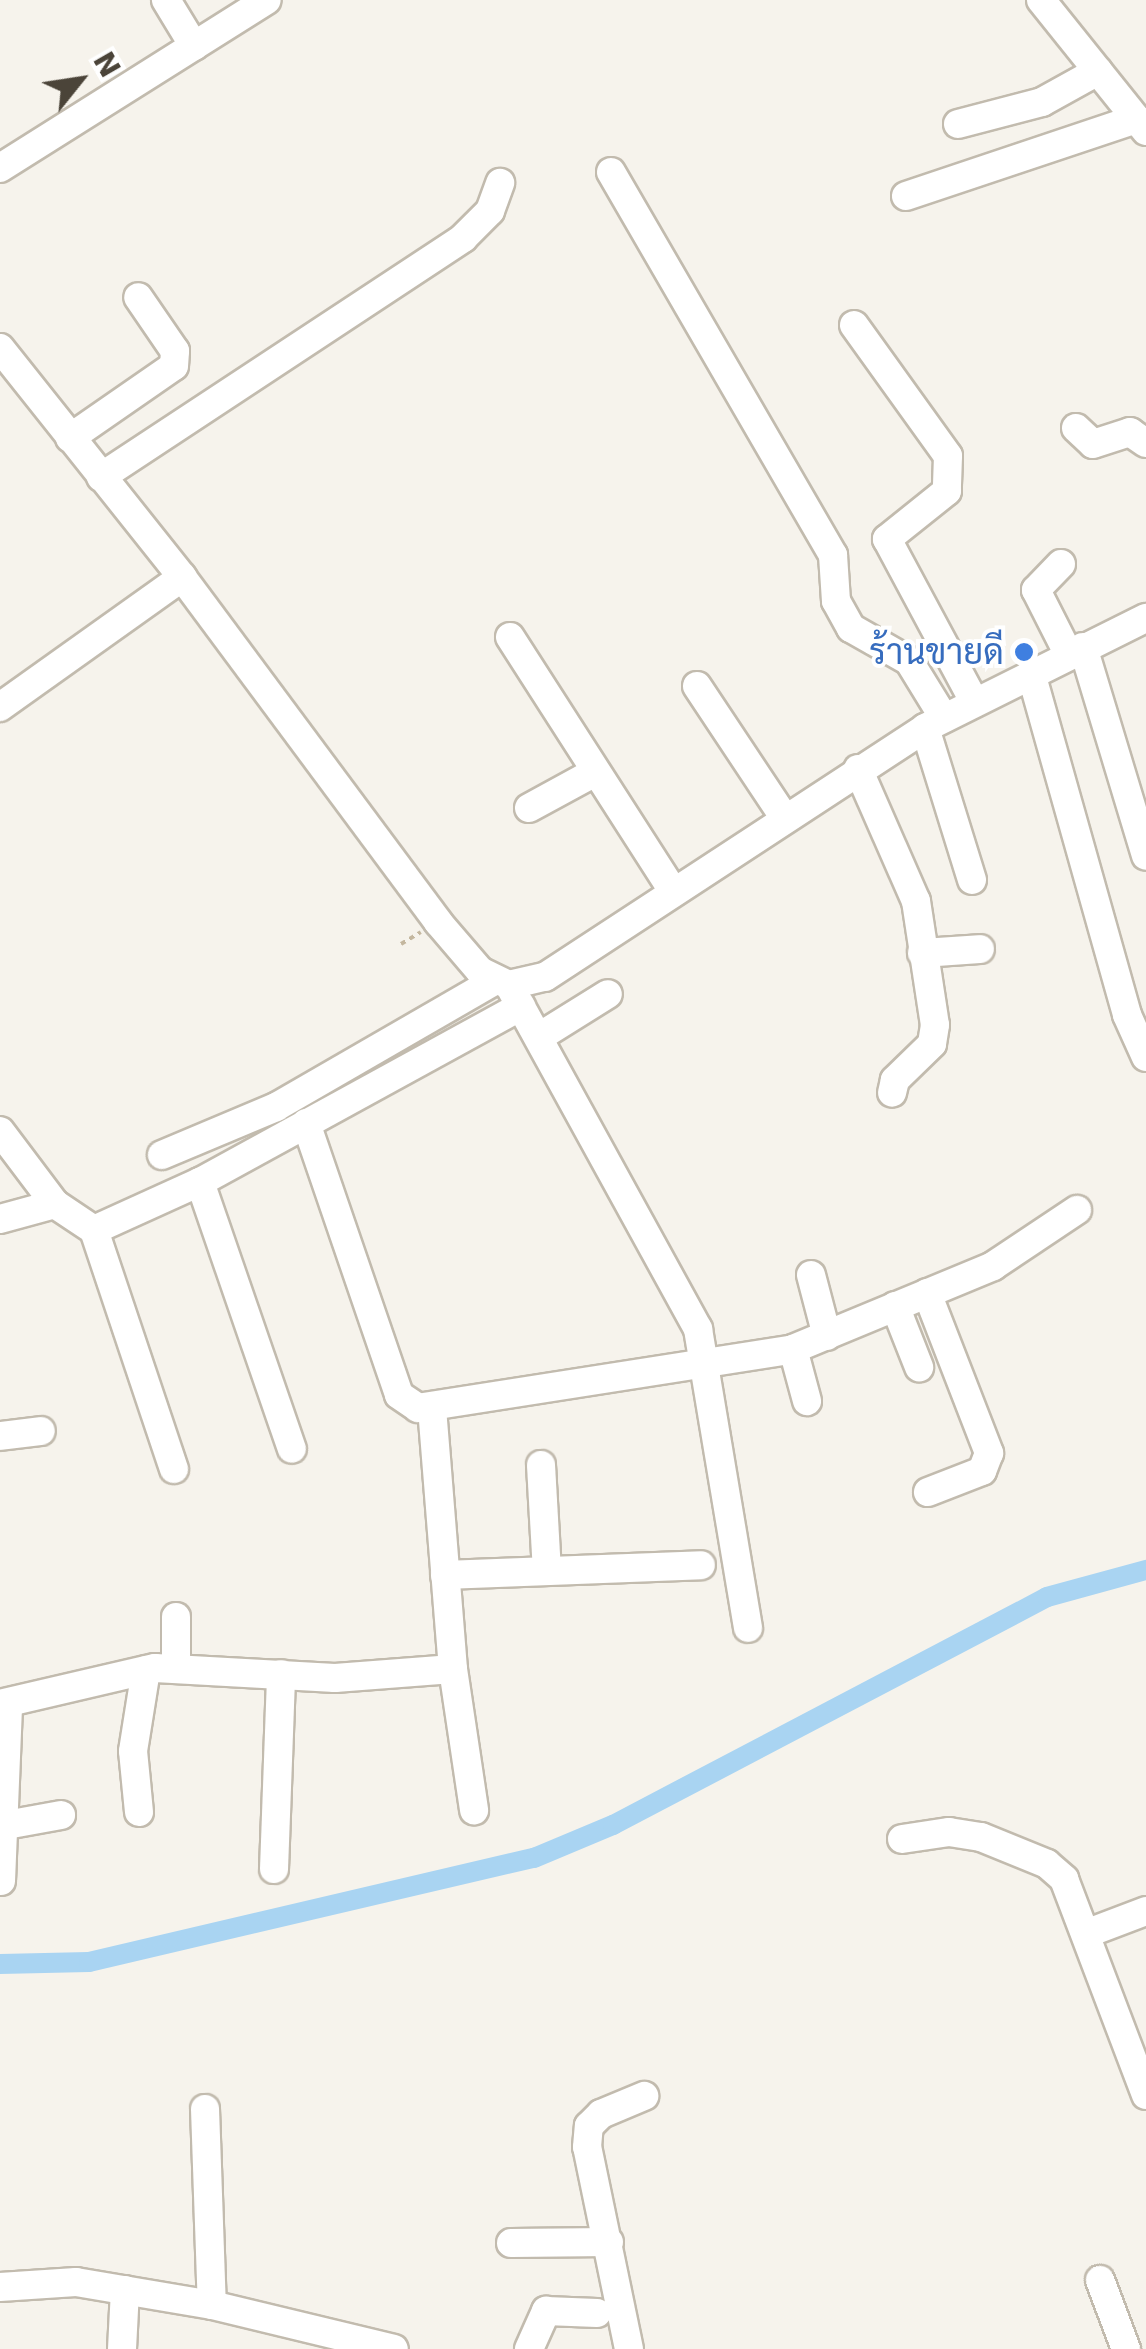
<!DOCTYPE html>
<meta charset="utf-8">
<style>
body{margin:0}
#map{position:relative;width:1146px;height:2349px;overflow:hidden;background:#f6f3ec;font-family:"DejaVu Sans",Sarabun,sans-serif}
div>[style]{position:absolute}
.canal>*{height:20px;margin:-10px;padding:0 10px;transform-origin:10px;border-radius:10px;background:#a9d4f2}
.path>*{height:4px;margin-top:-2px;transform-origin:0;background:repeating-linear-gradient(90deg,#c4b79f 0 5px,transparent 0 10px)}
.roads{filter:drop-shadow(2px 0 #c2bbae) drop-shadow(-2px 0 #c2bbae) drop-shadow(0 2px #c2bbae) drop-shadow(0 -2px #c2bbae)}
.minor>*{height:28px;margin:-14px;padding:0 14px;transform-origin:14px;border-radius:14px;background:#fff}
.dots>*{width:28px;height:28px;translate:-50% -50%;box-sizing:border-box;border:5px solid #fff;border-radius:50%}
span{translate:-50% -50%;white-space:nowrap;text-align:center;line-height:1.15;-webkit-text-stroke:8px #fff;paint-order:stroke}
.shop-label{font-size:35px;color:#366cbe}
.right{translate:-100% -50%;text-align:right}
.north{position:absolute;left:30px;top:30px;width:100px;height:100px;-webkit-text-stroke:8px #fff;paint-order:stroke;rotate:60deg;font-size:28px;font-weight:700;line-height:40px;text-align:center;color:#4b4439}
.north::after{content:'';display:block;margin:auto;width:35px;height:45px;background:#4b4439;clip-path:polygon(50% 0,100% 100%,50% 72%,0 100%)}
</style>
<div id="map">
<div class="canal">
<i style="left:0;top:1964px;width:89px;rotate:-1.3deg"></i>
<i style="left:89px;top:1962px;width:457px;rotate:-13.2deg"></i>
<i style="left:534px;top:1858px;width:86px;rotate:-22.7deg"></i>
<i style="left:613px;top:1825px;width:490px;rotate:-27.7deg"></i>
<i style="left:1047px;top:1597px;width:103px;rotate:-15.3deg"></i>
</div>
<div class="path">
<i style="left:401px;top:944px;width:23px;rotate:-31deg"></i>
</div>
<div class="roads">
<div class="minor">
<i style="left:166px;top:0;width:54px;rotate:58.7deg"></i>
<i style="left:1041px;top:0;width:168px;rotate:51.3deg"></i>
<i style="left:958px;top:124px;width:87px;rotate:-14.7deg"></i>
<i style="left:1042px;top:102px;width:64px;rotate:-29deg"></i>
<i style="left:0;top:168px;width:315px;rotate:-32.2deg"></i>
<i style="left:611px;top:172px;width:443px;rotate:59.9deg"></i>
<i style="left:833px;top:555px;width:46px;rotate:86.3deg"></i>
<i style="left:836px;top:601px;width:31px;rotate:61deg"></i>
<i style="left:851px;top:628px;width:67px;rotate:29.6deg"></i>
<i style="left:909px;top:661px;width:67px;rotate:58.4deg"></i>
<i style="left:906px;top:196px;width:243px;rotate:-18.5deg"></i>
<i style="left:854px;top:325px;width:161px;rotate:54.3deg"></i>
<i style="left:948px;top:456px;width:35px;rotate:92deg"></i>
<i style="left:947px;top:491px;width:77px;rotate:141.3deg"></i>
<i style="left:887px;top:539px;width:184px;rotate:61.8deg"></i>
<i style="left:0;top:348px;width:293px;rotate:51.5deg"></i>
<i style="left:182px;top:577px;width:430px;rotate:53.4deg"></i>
<i style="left:438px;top:922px;width:65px;rotate:49.4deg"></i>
<i style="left:480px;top:971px;width:32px;rotate:26deg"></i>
<i style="left:509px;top:985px;width:37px;rotate:-13deg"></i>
<i style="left:545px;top:977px;width:454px;rotate:-33.2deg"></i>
<i style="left:925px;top:728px;width:247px;rotate:-26.5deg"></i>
<i style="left:1076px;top:428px;width:23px;rotate:43deg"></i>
<i style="left:1093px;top:444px;width:39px;rotate:-18deg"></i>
<i style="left:1130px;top:432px;width:19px;rotate:35deg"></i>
<i style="left:70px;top:438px;width:126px;rotate:-34.7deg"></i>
<i style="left:174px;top:366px;width:15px;rotate:-86deg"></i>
<i style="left:175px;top:351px;width:65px;rotate:-124.4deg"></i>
<i style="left:101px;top:477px;width:434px;rotate:-33.4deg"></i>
<i style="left:463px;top:238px;width:38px;rotate:-45deg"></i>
<i style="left:490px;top:211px;width:30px;rotate:-70deg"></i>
<i style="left:1061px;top:564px;width:36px;rotate:134deg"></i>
<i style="left:1036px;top:590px;width:73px;rotate:63.1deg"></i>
<i style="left:510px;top:637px;width:302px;rotate:57.3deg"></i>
<i style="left:1083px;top:647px;width:218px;rotate:73.2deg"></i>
<i style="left:1031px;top:673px;width:355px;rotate:74.3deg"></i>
<i style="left:1127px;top:1015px;width:46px;rotate:65.7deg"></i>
<i style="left:697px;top:686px;width:157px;rotate:56.4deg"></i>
<i style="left:0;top:707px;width:224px;rotate:-35.5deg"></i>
<i style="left:925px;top:728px;width:159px;rotate:72.8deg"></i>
<i style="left:858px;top:769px;width:144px;rotate:66.3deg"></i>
<i style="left:916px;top:901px;width:125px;rotate:81.3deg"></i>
<i style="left:935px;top:1025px;width:19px;rotate:99deg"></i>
<i style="left:932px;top:1044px;width:52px;rotate:135.8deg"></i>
<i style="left:895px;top:1080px;width:13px;rotate:103deg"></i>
<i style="left:529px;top:808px;width:75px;rotate:-28.6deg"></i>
<i style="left:922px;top:953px;width:58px;rotate:-3.9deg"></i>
<i style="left:509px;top:985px;width:393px;rotate:61.2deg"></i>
<i style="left:698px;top:1329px;width:303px;rotate:80.5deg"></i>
<i style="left:539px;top:1037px;width:81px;rotate:-31.9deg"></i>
<i style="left:306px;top:1123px;width:287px;rotate:71.1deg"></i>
<i style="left:399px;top:1395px;width:23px;rotate:34deg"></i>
<i style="left:418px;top:1408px;width:380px;rotate:-8.9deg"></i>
<i style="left:793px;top:1349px;width:217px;rotate:-22.5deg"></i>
<i style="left:993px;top:1266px;width:101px;rotate:-33.7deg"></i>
<i style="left:0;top:1131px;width:91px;rotate:53deg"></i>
<i style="left:55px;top:1204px;width:47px;rotate:33.7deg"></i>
<i style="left:94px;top:1230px;width:252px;rotate:71.5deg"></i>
<i style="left:162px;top:1155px;width:124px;rotate:-22.8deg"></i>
<i style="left:276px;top:1107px;width:254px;rotate:-30deg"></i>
<i style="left:200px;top:1182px;width:282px;rotate:71deg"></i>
<i style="left:0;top:1219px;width:57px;rotate:-15.3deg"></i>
<i style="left:94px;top:1230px;width:116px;rotate:-24.4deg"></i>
<i style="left:200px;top:1182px;width:366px;rotate:-28.7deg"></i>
<i style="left:811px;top:1275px;width:63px;rotate:75.3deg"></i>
<i style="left:927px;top:1293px;width:172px;rotate:68.8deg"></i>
<i style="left:989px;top:1453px;width:19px;rotate:111deg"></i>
<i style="left:982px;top:1471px;width:58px;rotate:158.7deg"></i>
<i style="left:895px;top:1306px;width:66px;rotate:68.5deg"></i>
<i style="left:793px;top:1349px;width:54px;rotate:74.9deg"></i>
<i style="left:432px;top:1408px;width:262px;rotate:85.4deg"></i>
<i style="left:453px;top:1669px;width:143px;rotate:81.5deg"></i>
<i style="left:0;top:1436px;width:41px;rotate:-7deg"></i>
<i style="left:541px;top:1465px;width:106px;rotate:86.8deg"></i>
<i style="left:445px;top:1575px;width:256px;rotate:-2.2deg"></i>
<i style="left:176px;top:1617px;width:52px;rotate:90deg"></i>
<i style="left:0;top:1704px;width:159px;rotate:-13.1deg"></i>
<i style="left:155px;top:1668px;width:180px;rotate:3.2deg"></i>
<i style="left:335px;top:1678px;width:118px;rotate:-4.4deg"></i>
<i style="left:139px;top:1812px;width:61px;rotate:-95.6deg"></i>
<i style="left:133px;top:1751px;width:82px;rotate:-80.9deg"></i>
<i style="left:6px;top:1825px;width:56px;rotate:-10.3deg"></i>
<i style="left:902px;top:1839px;width:48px;rotate:-8.5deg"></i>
<i style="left:949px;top:1832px;width:32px;rotate:9deg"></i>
<i style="left:981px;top:1837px;width:71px;rotate:22.2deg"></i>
<i style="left:1047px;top:1864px;width:23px;rotate:41deg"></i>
<i style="left:1064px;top:1879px;width:231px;rotate:69.2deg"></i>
<i style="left:274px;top:1869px;width:195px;rotate:-87.9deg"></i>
<i style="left:1px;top:1881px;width:178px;rotate:-87.7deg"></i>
<i style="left:1088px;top:1933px;width:62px;rotate:-20.8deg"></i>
<i style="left:205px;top:2109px;width:196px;rotate:88deg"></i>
<i style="left:511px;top:2243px;width:98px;rotate:-0.6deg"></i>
<i style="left:1100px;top:2280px;width:74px;rotate:69.4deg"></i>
<i style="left:0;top:2287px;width:76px;rotate:-3.8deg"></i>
<i style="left:76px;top:2282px;width:138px;rotate:9.6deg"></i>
<i style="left:212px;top:2305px;width:187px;rotate:13.6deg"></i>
<i style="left:122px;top:2349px;width:59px;rotate:-87.1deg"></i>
<i style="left:529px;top:2349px;width:42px;rotate:-65.9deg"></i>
<i style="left:546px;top:2311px;width:51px;rotate:2.2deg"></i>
<i style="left:629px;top:2349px;width:206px;rotate:-101.7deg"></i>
<i style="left:587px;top:2147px;width:21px;rotate:-85deg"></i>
<i style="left:589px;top:2126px;width:17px;rotate:-45deg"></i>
<i style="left:601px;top:2114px;width:47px;rotate:-22.7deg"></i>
</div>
</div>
<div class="dots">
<i style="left:1024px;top:652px;background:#3f7fe0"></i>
</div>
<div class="shop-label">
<span class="right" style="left:1004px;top:652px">ร้านขายดี</span>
</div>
<div class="north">N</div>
</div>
